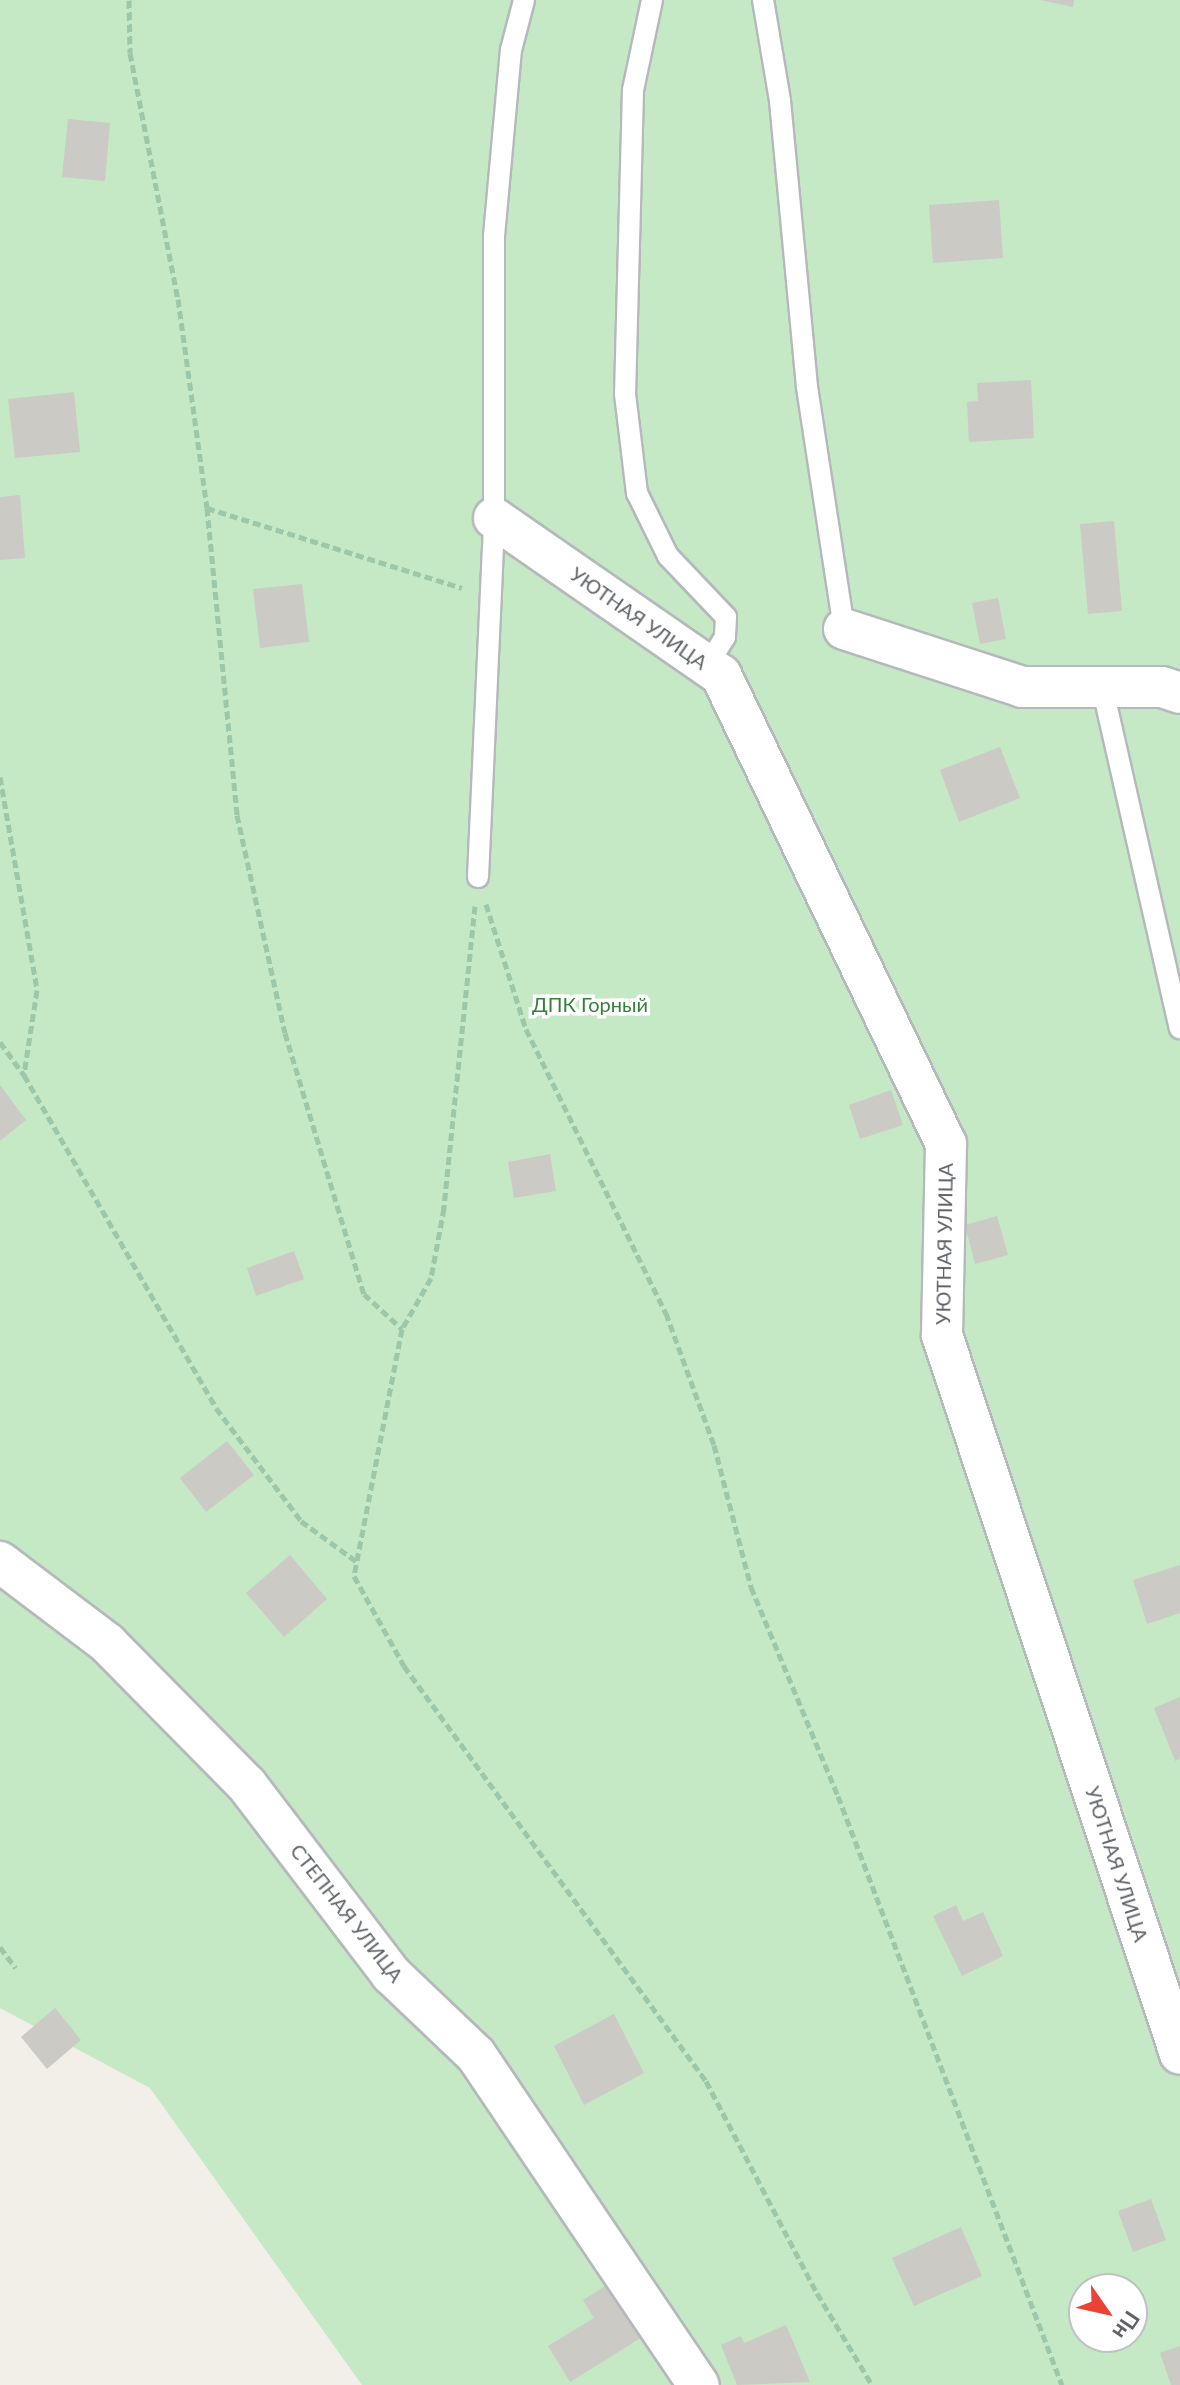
<!DOCTYPE html>
<meta charset="utf-8">
<style>
body{margin:0}
#map{position:relative;width:1180px;height:2385px;overflow:hidden;background:#f1efe8;font-family:Lato,sans-serif}
div>[style]{position:absolute}
.green>*{inset:0;background:#c5e8c5}
.building>*{inset:0;background:#cccac5}
.path>*{height:5px;margin-top:-2.5px;transform-origin:0;background:repeating-linear-gradient(90deg,#9cc7a9 0 8px,transparent 0 12px)}
.roads{filter:drop-shadow(2px 0 #b5b8bc) drop-shadow(-2px 0 #b5b8bc) drop-shadow(0 2px #b5b8bc) drop-shadow(0 -2px #b5b8bc)}
.service>*{height:20px;margin:-10px;padding:0 10px;transform-origin:10px;border-radius:10px;background:#fff}
.minor>*{height:40px;margin:-20px;padding:0 20px;transform-origin:20px;border-radius:20px;background:#fff}
span{translate:-50% -50%;white-space:nowrap;text-align:center;line-height:1.15;-webkit-text-stroke:7px #fff;paint-order:stroke}
.street-label{font-size:20px;color:#5f6368}
.park-label{font-size:20px;color:#348238}
.north{position:absolute;left:1068px;top:2273px;width:80px;height:80px;box-sizing:border-box;background:#fff;border:2px solid #bfc1c3;border-radius:50%;rotate:124deg;font-size:22px;font-weight:700;line-height:32px;text-align:center;color:#5f6368}
.north::after{content:'';display:block;margin:auto;width:28px;height:36px;background:#ea4335;clip-path:polygon(50% 0,100% 100%,50% 72%,0 100%)}
</style>
<div id="map">
<div class="green">
<i style="clip-path:polygon(evenodd,0 0,1180px 0,1180px 2385px,362px 2385px,150px 2088px,0 2008px,0 0,1084px 2289px,1132px 2289px,1132px 2337px,1084px 2337px,1084px 2289px)"></i>
</div>
<div class="building">
<i style="clip-path:polygon(1040px 0,1074px 0,1073px 7px)"></i>
<i style="clip-path:polygon(68px 119px,110px 123px,105px 181px,62px 177px)"></i>
<i style="clip-path:polygon(999px 200px,1003px 258px,933px 263px,929px 205px)"></i>
<i style="clip-path:polygon(1031px 380px,1034px 438px,969px 442px,967px 402px,978px 401px,977px 383px)"></i>
<i style="clip-path:polygon(74px 392px,80px 452px,15px 458px,8px 399px)"></i>
<i style="clip-path:polygon(20px 495px,25px 558px,0 560px,0 497px)"></i>
<i style="clip-path:polygon(1114px 521px,1122px 611px,1088px 614px,1080px 524px)"></i>
<i style="clip-path:polygon(302px 584px,309px 642px,260px 648px,253px 589px)"></i>
<i style="clip-path:polygon(998px 598px,1006px 639px,980px 644px,972px 603px)"></i>
<i style="clip-path:polygon(1000px 747px,1020px 798px,959px 822px,940px 770px)"></i>
<i style="clip-path:polygon(0 1085px,26px 1120px,0 1141px)"></i>
<i style="clip-path:polygon(891px 1090px,903px 1125px,860px 1139px,849px 1105px)"></i>
<i style="clip-path:polygon(550px 1154px,556px 1191px,514px 1198px,508px 1162px)"></i>
<i style="clip-path:polygon(997px 1216px,1008px 1255px,975px 1264px,965px 1225px)"></i>
<i style="clip-path:polygon(294px 1251px,304px 1279px,256px 1296px,247px 1268px)"></i>
<i style="clip-path:polygon(227px 1441px,254px 1475px,206px 1512px,180px 1478px)"></i>
<i style="clip-path:polygon(290px 1555px,327px 1599px,284px 1637px,246px 1593px)"></i>
<i style="clip-path:polygon(1180px 1565px,1180px 1613px,1147px 1624px,1133px 1580px)"></i>
<i style="clip-path:polygon(1180px 1697px,1180px 1759px,1175px 1761px,1154px 1708px)"></i>
<i style="clip-path:polygon(956px 1905px,963px 1921px,983px 1912px,1003px 1956px,962px 1976px,933px 1916px)"></i>
<i style="clip-path:polygon(55px 2008px,81px 2040px,47px 2069px,21px 2037px)"></i>
<i style="clip-path:polygon(614px 2014px,644px 2073px,584px 2105px,554px 2046px)"></i>
<i style="clip-path:polygon(1151px 2199px,1166px 2240px,1133px 2252px,1118px 2211px)"></i>
<i style="clip-path:polygon(961px 2227px,982px 2276px,914px 2306px,892px 2258px)"></i>
<i style="clip-path:polygon(620px 2277px,652px 2331px,570px 2382px,548px 2346px,594px 2318px,583px 2300px)"></i>
<i style="clip-path:polygon(786px 2325px,810px 2382px,737px 2385px,721px 2345px,741px 2336px,744px 2343px)"></i>
<i style="clip-path:polygon(1180px 2346px,1180px 2385px,1171px 2385px,1160px 2353px)"></i>
</div>
<div class="path">
<i style="left:129px;top:0;width:53px;rotate:88.9deg"></i>
<i style="left:130px;top:53px;width:251px;rotate:79deg"></i>
<i style="left:178px;top:299px;width:211px;rotate:82.1deg"></i>
<i style="left:207px;top:508px;width:308px;rotate:84.4deg"></i>
<i style="left:237px;top:815px;width:223px;rotate:77.6deg"></i>
<i style="left:285px;top:1033px;width:273px;rotate:73.2deg"></i>
<i style="left:364px;top:1294px;width:52px;rotate:42.6deg"></i>
<i style="left:207px;top:508px;width:267px;rotate:17.4deg"></i>
<i style="left:0;top:777px;width:216px;rotate:80.1deg"></i>
<i style="left:37px;top:990px;width:85px;rotate:98.8deg"></i>
<i style="left:486px;top:904px;width:131px;rotate:72.3deg"></i>
<i style="left:526px;top:1029px;width:317px;rotate:63.8deg"></i>
<i style="left:666px;top:1313px;width:140px;rotate:70deg"></i>
<i style="left:714px;top:1445px;width:147px;rotate:75.4deg"></i>
<i style="left:751px;top:1587px;width:226px;rotate:67.4deg"></i>
<i style="left:838px;top:1796px;width:630px;rotate:69.18deg"></i>
<i style="left:475px;top:906px;width:304px;rotate:95.9deg"></i>
<i style="left:444px;top:1208px;width:71px;rotate:100.5deg"></i>
<i style="left:431px;top:1278px;width:59px;rotate:119.6deg"></i>
<i style="left:402px;top:1329px;width:252px;rotate:101deg"></i>
<i style="left:354px;top:1576px;width:103px;rotate:60.9deg"></i>
<i style="left:404px;top:1666px;width:513px;rotate:53.96deg"></i>
<i style="left:706px;top:2081px;width:239px;rotate:62.4deg"></i>
<i style="left:817px;top:2293px;width:107px;rotate:59.1deg"></i>
<i style="left:0;top:1042px;width:41px;rotate:54deg"></i>
<i style="left:24px;top:1075px;width:384px;rotate:60deg"></i>
<i style="left:216px;top:1408px;width:141px;rotate:53deg"></i>
<i style="left:301px;top:1521px;width:68px;rotate:36deg"></i>
<i style="left:0;top:1947px;width:26px;rotate:53deg"></i>
</div>
<div class="roads">
<div class="service">
<i style="left:652px;top:0;width:92px;rotate:101.9deg"></i>
<i style="left:633px;top:90px;width:304px;rotate:91.5deg"></i>
<i style="left:625px;top:394px;width:100px;rotate:83.1deg"></i>
<i style="left:637px;top:493px;width:70px;rotate:63.8deg"></i>
<i style="left:668px;top:556px;width:84px;rotate:46.4deg"></i>
<i style="left:726px;top:617px;width:20px;rotate:93deg"></i>
<i style="left:725px;top:637px;width:34px;rotate:122deg"></i>
<i style="left:763px;top:0;width:102px;rotate:80.4deg"></i>
<i style="left:780px;top:101px;width:287px;rotate:84.6deg"></i>
<i style="left:807px;top:387px;width:245px;rotate:81.3deg"></i>
<i style="left:1102px;top:686px;width:351px;rotate:77.2deg"></i>
<i style="left:478px;top:877px;width:359px;rotate:-87.4deg"></i>
<i style="left:494px;top:518px;width:282px;rotate:-90deg"></i>
<i style="left:494px;top:236px;width:187px;rotate:-84.8deg"></i>
<i style="left:511px;top:50px;width:52px;rotate:-75.4deg"></i>
</div>
<div class="minor">
<i style="left:494px;top:518px;width:276px;rotate:34.7deg"></i>
<i style="left:721px;top:675px;width:520px;rotate:64.37deg"></i>
<i style="left:946px;top:1144px;width:191px;rotate:91.2deg"></i>
<i style="left:942px;top:1335px;width:757px;rotate:71.68deg"></i>
<i style="left:844px;top:629px;width:187px;rotate:18deg"></i>
<i style="left:1022px;top:687px;width:140px"></i>
<i style="left:1162px;top:687px;width:19px;rotate:18deg"></i>
<i style="left:0;top:1562px;width:134px;rotate:37.1deg"></i>
<i style="left:107px;top:1643px;width:199px;rotate:45.4deg"></i>
<i style="left:247px;top:1785px;width:238px;rotate:52.7deg"></i>
<i style="left:391px;top:1974px;width:117px;rotate:43.6deg"></i>
<i style="left:476px;top:2055px;width:398px;rotate:56deg"></i>
</div>
</div>
<div class="street-label">
<span style="left:639px;top:618px;rotate:35deg">УЮТНАЯ УЛИЦА</span>
<span style="left:944px;top:1244px;rotate:-89deg">УЮТНАЯ УЛИЦА</span>
<span style="left:1117px;top:1864px;rotate:72deg">УЮТНАЯ УЛИЦА</span>
<span style="left:347px;top:1913px;rotate:52deg">СТЕПНАЯ УЛИЦА</span>
</div>
<div class="park-label">
<span style="left:590px;top:1004px">ДПК Горный</span>
</div>
<div class="north">Пн</div>
</div>
